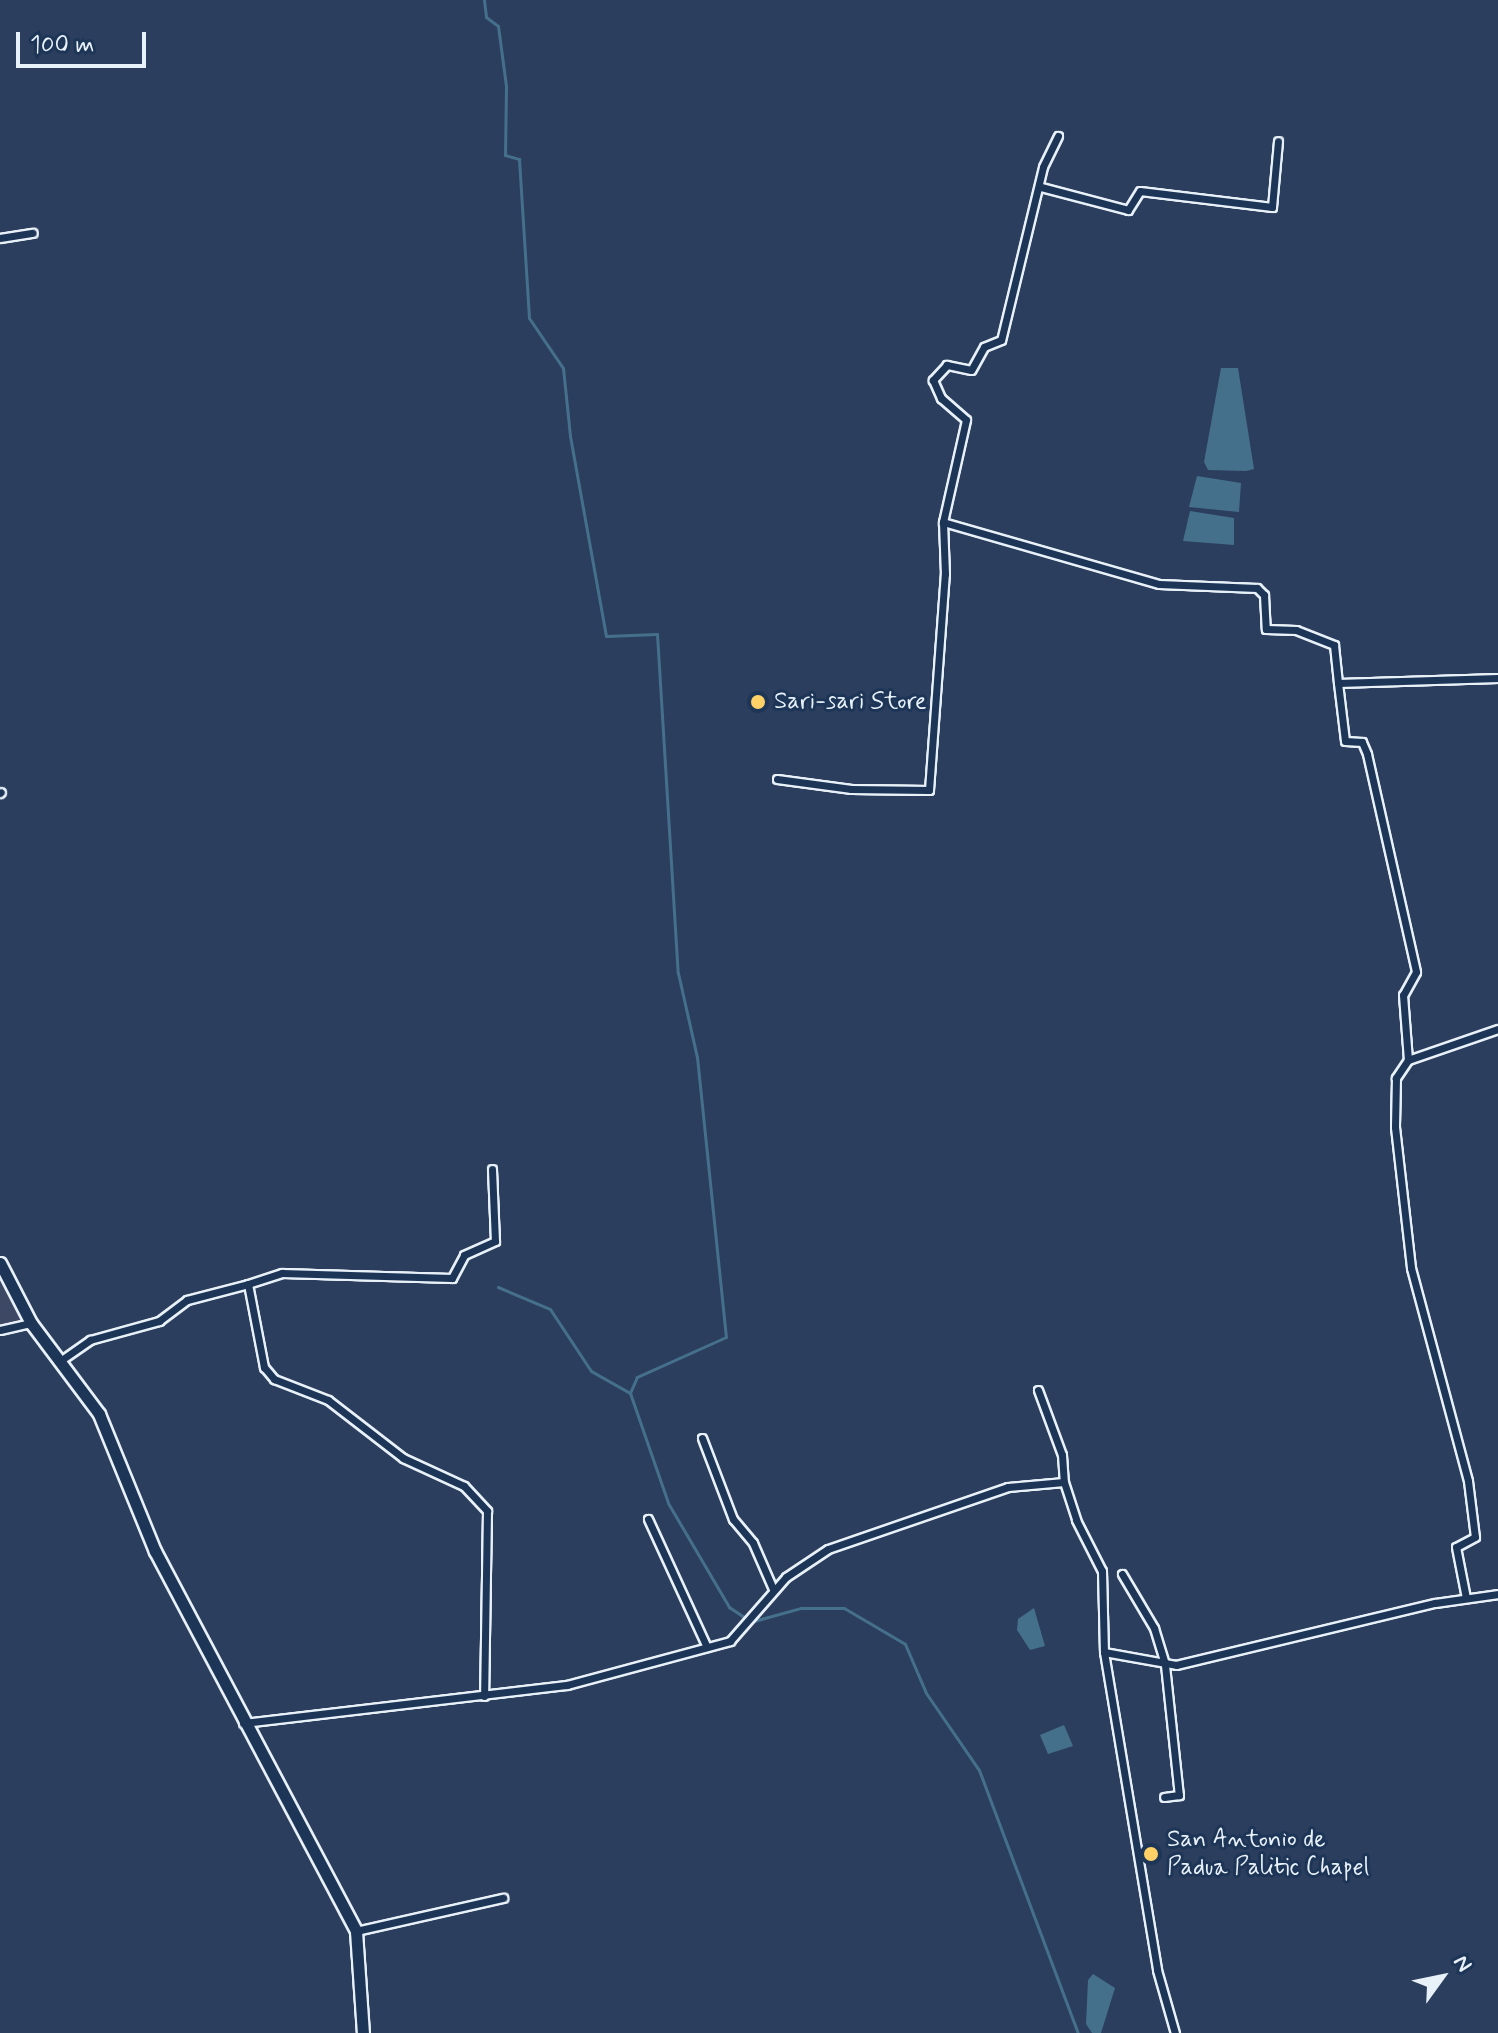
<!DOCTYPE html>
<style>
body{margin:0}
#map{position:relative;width:1498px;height:2033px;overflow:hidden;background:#2c3e5d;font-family:Mynerve,sans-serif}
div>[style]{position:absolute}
.built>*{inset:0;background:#3d4864}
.water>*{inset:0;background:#45708c}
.stream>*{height:3px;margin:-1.5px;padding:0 1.5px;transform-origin:1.5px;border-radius:1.5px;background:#45708c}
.roads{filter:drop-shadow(2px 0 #e8f1f8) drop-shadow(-2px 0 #e8f1f8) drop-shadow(0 2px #e8f1f8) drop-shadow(0 -2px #e8f1f8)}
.street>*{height:7px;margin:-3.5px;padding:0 3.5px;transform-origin:3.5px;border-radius:3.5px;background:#1d3557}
.secondary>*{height:11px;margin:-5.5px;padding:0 5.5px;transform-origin:5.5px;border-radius:5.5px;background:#1d3557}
.dots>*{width:22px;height:22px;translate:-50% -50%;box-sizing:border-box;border:4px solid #1d3557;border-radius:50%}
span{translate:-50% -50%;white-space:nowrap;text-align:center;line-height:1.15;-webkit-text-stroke:6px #1d3557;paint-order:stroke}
.poi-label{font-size:24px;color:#e8f1f8}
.left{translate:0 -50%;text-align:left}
.north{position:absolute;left:1402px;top:1937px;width:80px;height:80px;-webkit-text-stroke:6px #1d3557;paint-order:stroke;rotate:57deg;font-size:22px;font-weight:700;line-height:32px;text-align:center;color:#e8f1f8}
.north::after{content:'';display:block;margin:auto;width:28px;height:36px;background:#e8f1f8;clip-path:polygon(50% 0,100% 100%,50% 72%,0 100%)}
.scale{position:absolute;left:16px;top:32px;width:130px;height:36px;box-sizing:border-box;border:4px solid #e8f1f8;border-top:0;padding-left:10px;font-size:24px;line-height:28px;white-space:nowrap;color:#e8f1f8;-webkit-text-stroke:6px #1d3557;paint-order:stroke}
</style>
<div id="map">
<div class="built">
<i style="clip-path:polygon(0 1275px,21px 1322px,0 1327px)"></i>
</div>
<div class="water">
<i style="clip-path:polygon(1221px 368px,1238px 368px,1254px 469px,1246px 471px,1208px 470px,1204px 462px)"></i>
<i style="clip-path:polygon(1197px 476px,1241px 483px,1239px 512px,1189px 507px)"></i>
<i style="clip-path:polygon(1190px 511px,1234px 518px,1234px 545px,1183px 541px)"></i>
<i style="clip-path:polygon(1034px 1608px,1045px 1646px,1030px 1650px,1017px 1630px,1018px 1619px)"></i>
<i style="clip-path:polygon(1064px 1725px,1073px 1746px,1048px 1754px,1040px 1735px)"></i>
<i style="clip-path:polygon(1093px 1974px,1115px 1988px,1101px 2033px,1092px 2033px,1086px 2024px,1088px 1980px)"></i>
</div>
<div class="stream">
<i style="left:484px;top:0;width:17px;rotate:83deg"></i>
<i style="left:486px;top:17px;width:15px;rotate:37deg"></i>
<i style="left:498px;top:26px;width:61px;rotate:82.4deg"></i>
<i style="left:506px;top:86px;width:69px;rotate:90.8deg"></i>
<i style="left:505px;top:155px;width:15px;rotate:16deg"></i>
<i style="left:519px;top:159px;width:159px;rotate:86.4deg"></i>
<i style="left:529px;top:318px;width:60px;rotate:55.8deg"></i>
<i style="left:563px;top:368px;width:68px;rotate:84.1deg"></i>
<i style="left:570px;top:436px;width:203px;rotate:79.8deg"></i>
<i style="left:606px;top:636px;width:51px;rotate:-2.2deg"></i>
<i style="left:657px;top:634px;width:340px;rotate:86.5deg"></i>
<i style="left:678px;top:973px;width:86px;rotate:77.3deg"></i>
<i style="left:697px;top:1057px;width:281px;rotate:84.1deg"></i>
<i style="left:726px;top:1337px;width:98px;rotate:155.8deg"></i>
<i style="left:637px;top:1377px;width:17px;rotate:114deg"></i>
<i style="left:630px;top:1393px;width:116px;rotate:70.9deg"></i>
<i style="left:668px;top:1503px;width:121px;rotate:59.6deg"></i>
<i style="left:729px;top:1607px;width:18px;rotate:34deg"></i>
<i style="left:498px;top:1287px;width:56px;rotate:22.9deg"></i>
<i style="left:550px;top:1309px;width:74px;rotate:56.5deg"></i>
<i style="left:591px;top:1371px;width:45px;rotate:29.4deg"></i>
<i style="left:754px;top:1621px;width:49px;rotate:-15.5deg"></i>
<i style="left:801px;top:1608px;width:43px"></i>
<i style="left:844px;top:1608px;width:71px;rotate:30.5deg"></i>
<i style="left:905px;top:1644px;width:53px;rotate:66.8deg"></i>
<i style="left:926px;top:1693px;width:93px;rotate:55.5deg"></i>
<i style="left:979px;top:1770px;width:281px;rotate:69.4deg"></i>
</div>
<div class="roads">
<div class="street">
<i style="left:1058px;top:136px;width:34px;rotate:116deg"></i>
<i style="left:1043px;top:167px;width:178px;rotate:103.6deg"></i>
<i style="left:1001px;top:340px;width:18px;rotate:158deg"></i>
<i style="left:984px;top:347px;width:26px;rotate:119deg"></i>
<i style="left:971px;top:370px;width:25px;rotate:-168deg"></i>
<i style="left:947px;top:365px;width:21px;rotate:133deg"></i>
<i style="left:933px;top:380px;width:20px;rotate:66deg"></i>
<i style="left:941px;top:398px;width:33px;rotate:41deg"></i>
<i style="left:966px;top:420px;width:105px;rotate:102.7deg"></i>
<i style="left:943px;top:522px;width:225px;rotate:16deg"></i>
<i style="left:1159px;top:584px;width:98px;rotate:2.3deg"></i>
<i style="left:1257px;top:588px;width:10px;rotate:45deg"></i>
<i style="left:1264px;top:595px;width:34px;rotate:87deg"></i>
<i style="left:1266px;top:629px;width:30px;rotate:2deg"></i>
<i style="left:1296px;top:630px;width:41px;rotate:21.5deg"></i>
<i style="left:1334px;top:645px;width:38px;rotate:84deg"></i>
<i style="left:1338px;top:683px;width:160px;rotate:-1.8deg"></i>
<i style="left:1041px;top:187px;width:90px;rotate:14.8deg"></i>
<i style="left:1128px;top:210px;width:22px;rotate:-58deg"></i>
<i style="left:1140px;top:191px;width:133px;rotate:6.9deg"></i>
<i style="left:1272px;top:207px;width:66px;rotate:-84.8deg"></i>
<i style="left:0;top:238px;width:33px;rotate:-9deg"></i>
<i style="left:1338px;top:683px;width:58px;rotate:83.1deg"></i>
<i style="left:1345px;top:741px;width:17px;rotate:3deg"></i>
<i style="left:1362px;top:742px;width:13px;rotate:67deg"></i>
<i style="left:1367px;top:754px;width:223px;rotate:77.3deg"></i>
<i style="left:1416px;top:972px;width:26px;rotate:119deg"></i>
<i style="left:1403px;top:995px;width:65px;rotate:85.6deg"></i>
<i style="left:1408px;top:1060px;width:22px;rotate:124deg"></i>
<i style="left:1396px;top:1078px;width:49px;rotate:91.2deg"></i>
<i style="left:1395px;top:1127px;width:142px;rotate:83.5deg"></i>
<i style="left:1411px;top:1268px;width:220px;rotate:75deg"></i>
<i style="left:1468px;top:1481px;width:56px;rotate:82.9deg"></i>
<i style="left:1475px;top:1537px;width:21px;rotate:152deg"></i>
<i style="left:1456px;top:1547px;width:52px;rotate:78.9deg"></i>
<i style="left:777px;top:779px;width:75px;rotate:7.7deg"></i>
<i style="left:851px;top:789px;width:78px;rotate:0.7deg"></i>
<i style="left:929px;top:790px;width:217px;rotate:-85.8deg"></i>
<i style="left:945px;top:574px;width:52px;rotate:-92.2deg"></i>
<i style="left:0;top:793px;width:1px;rotate:-45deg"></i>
<i style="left:1408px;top:1060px;width:95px;rotate:-19deg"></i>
<i style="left:248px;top:1284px;width:36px;rotate:-18deg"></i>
<i style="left:282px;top:1273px;width:170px;rotate:1.7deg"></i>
<i style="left:452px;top:1278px;width:26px;rotate:-62deg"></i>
<i style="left:464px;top:1255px;width:34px;rotate:-24deg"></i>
<i style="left:495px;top:1241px;width:72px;rotate:-92.4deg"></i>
<i style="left:0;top:1330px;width:32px;rotate:-13deg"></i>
<i style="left:60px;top:1361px;width:37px;rotate:-35deg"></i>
<i style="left:90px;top:1340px;width:72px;rotate:-15.4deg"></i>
<i style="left:159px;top:1321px;width:35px;rotate:-37deg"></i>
<i style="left:187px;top:1300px;width:63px;rotate:-14.7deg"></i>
<i style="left:248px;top:1284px;width:85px;rotate:79.1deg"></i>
<i style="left:264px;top:1367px;width:16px;rotate:50deg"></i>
<i style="left:274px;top:1379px;width:58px;rotate:21.3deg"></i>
<i style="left:328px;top:1400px;width:95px;rotate:37.7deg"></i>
<i style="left:403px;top:1458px;width:67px;rotate:24.7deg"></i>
<i style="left:464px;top:1486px;width:34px;rotate:47deg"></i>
<i style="left:487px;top:1511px;width:185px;rotate:90.9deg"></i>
<i style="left:1038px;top:1390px;width:69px;rotate:69.7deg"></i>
<i style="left:1062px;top:1455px;width:27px;rotate:86deg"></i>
<i style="left:1064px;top:1482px;width:40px;rotate:72deg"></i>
<i style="left:1076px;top:1520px;width:57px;rotate:63deg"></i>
<i style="left:1102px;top:1571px;width:81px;rotate:88.6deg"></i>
<i style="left:1104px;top:1652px;width:322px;rotate:80.5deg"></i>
<i style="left:1157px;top:1970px;width:66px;rotate:74.1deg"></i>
<i style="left:702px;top:1438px;width:87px;rotate:69.1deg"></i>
<i style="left:733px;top:1519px;width:31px;rotate:50deg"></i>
<i style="left:753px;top:1543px;width:50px;rotate:66.5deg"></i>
<i style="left:648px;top:1519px;width:141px;rotate:65.3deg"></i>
<i style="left:1122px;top:1574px;width:63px;rotate:59.3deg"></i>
<i style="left:1154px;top:1628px;width:39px;rotate:73deg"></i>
<i style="left:1165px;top:1665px;width:131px;rotate:83.9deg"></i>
<i style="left:1179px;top:1795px;width:15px;rotate:172deg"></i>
<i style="left:1104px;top:1652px;width:73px;rotate:10.2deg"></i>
<i style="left:1176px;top:1665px;width:266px;rotate:-13.5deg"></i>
<i style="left:1435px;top:1603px;width:64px;rotate:-8.1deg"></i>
<i style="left:243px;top:1723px;width:326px;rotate:-6.7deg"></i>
<i style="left:567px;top:1685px;width:169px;rotate:-15.1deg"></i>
<i style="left:730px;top:1641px;width:85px;rotate:-48.8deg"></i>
<i style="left:786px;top:1577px;width:50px;rotate:-33.7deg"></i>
<i style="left:828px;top:1549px;width:190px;rotate:-19deg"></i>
<i style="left:1008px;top:1487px;width:56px;rotate:-5.1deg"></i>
<i style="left:356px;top:1931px;width:151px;rotate:-12.7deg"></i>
</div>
<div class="secondary">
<i style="left:0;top:1263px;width:68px;rotate:62.7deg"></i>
<i style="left:31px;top:1323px;width:114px;rotate:53.2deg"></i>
<i style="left:99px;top:1414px;width:148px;rotate:67.8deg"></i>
<i style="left:155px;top:1551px;width:430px;rotate:62.1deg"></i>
<i style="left:356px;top:1931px;width:102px;rotate:86.1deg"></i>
</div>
</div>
<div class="dots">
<i style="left:758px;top:702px;background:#ffd166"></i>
<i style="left:1151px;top:1854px;background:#ffd166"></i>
</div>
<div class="poi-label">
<span class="left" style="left:774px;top:702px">Sari-sari Store</span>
<span class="left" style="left:1167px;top:1854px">San Antonio de<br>Padua Palitic Chapel</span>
</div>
<div class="north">N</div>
<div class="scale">100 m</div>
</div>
